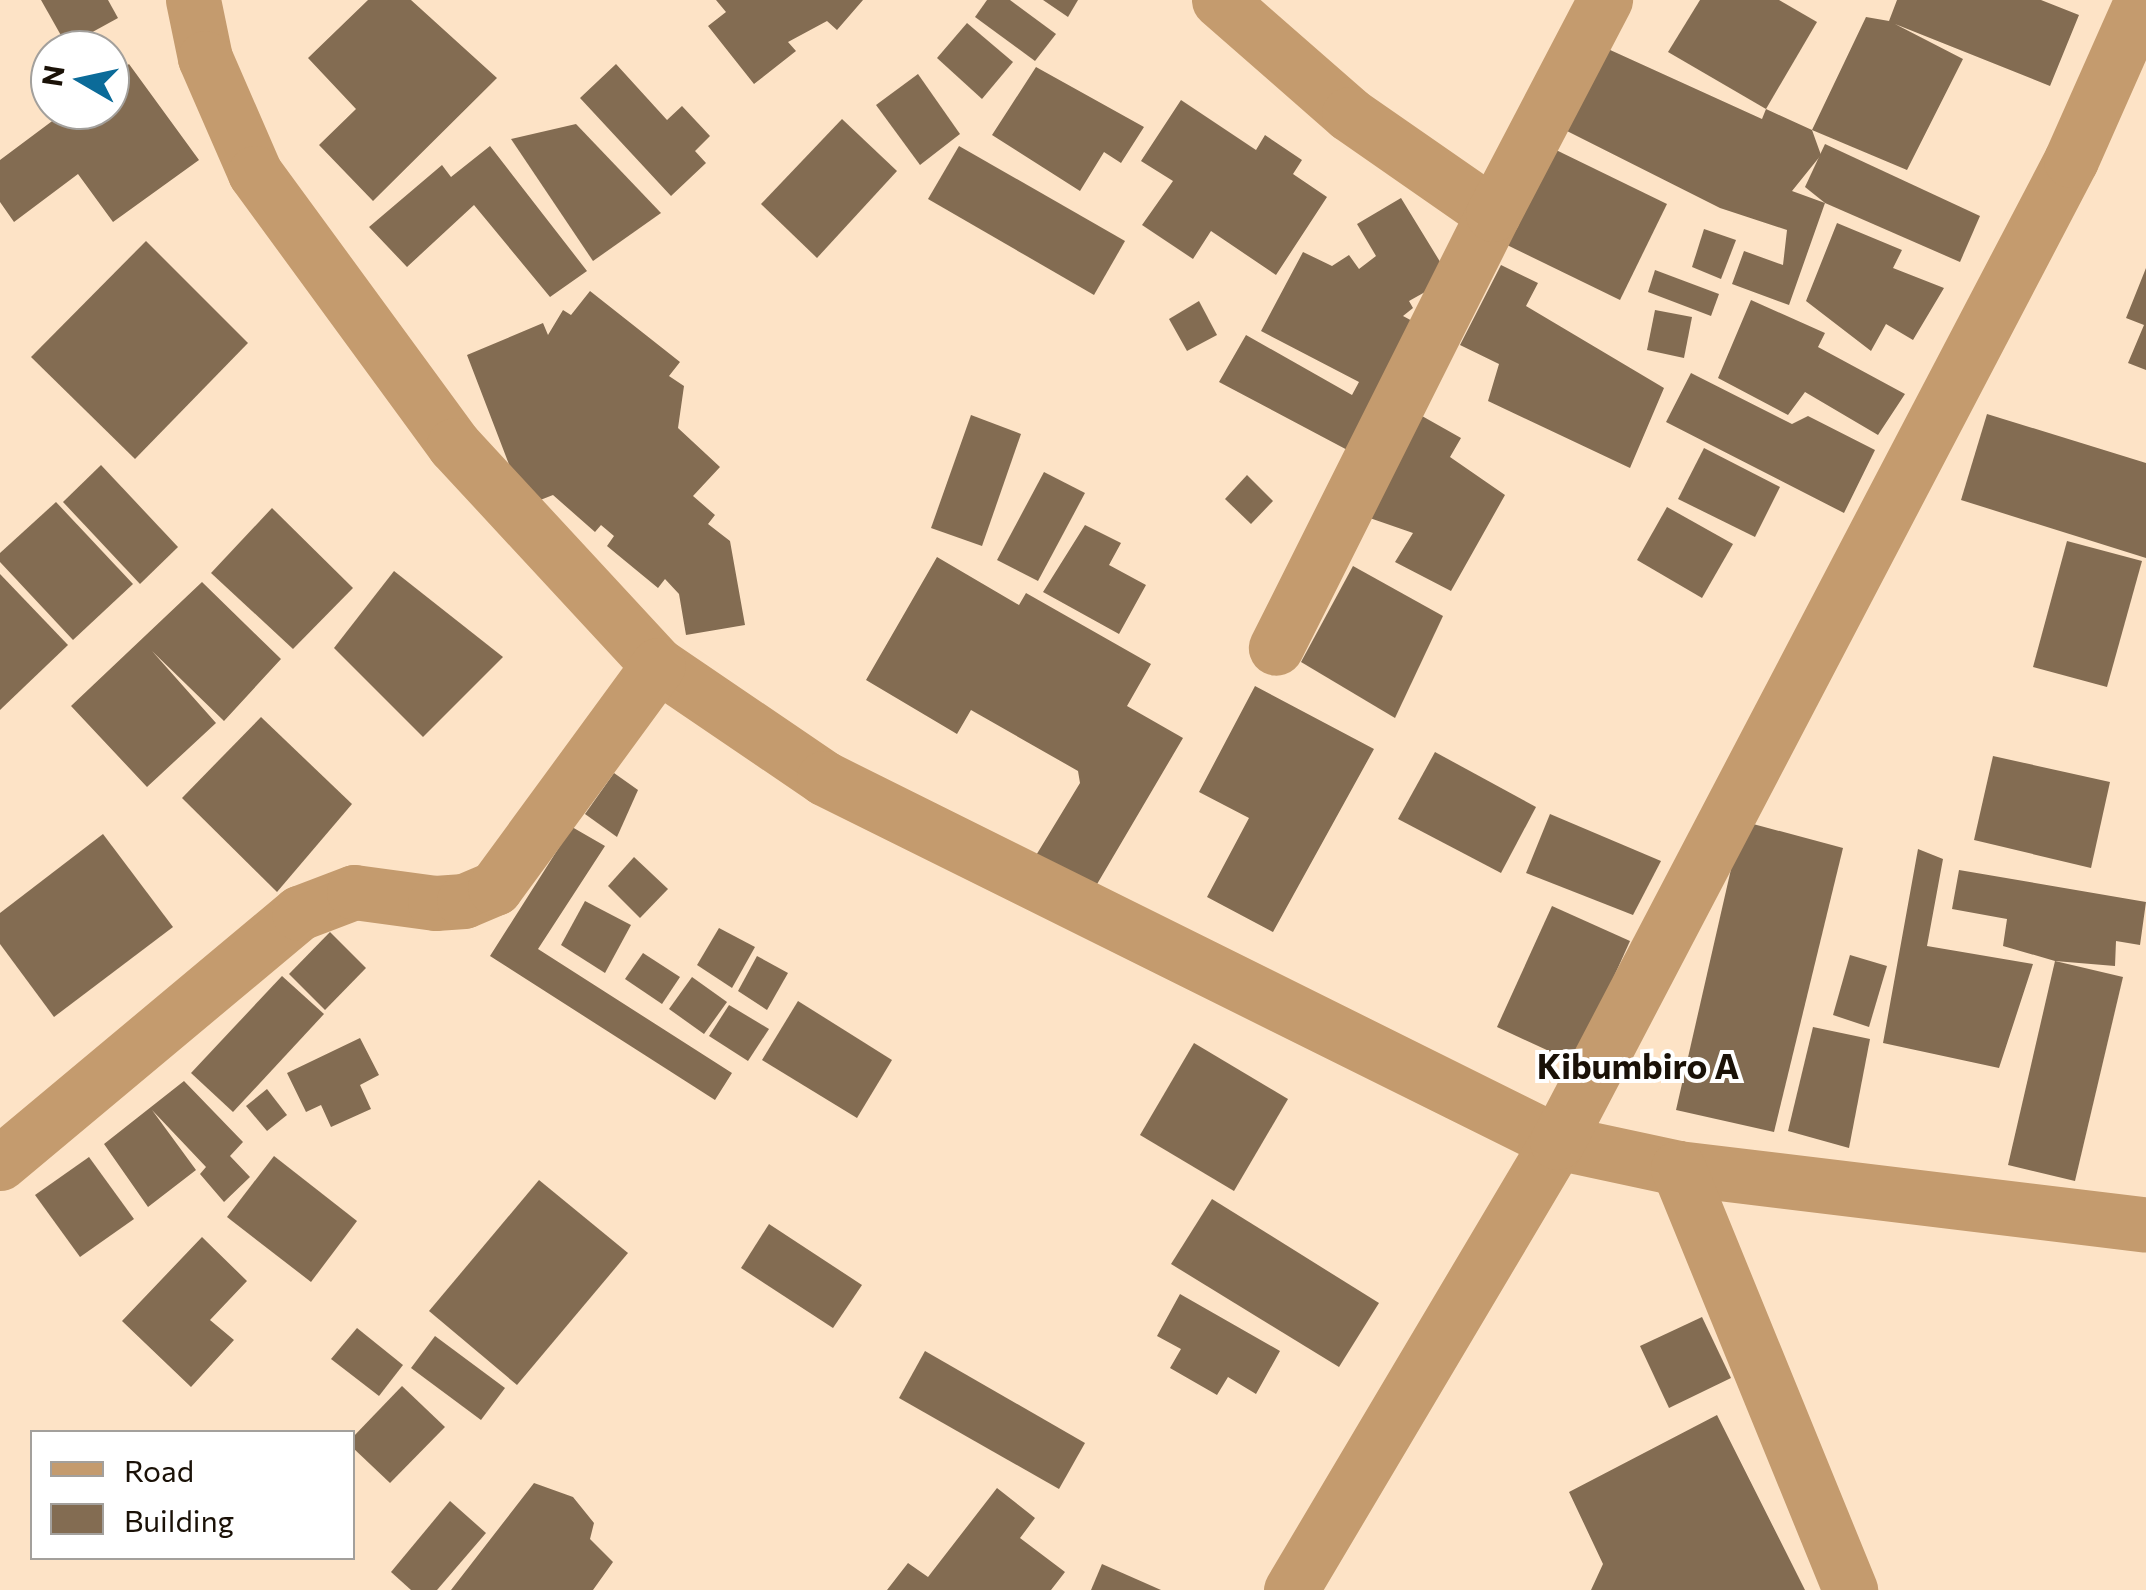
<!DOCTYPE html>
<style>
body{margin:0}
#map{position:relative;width:2146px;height:1590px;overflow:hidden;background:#fde3c6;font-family:Commissioner,sans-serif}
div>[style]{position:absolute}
.building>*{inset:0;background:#836c52}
.minor>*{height:55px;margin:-27.5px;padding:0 27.5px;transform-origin:27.5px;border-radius:27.5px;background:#c49b6e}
span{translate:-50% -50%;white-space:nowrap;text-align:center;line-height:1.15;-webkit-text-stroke:8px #fff;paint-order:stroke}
.quarter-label{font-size:35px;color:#1a1107;font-weight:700}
.legend{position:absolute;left:30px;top:1430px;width:325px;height:130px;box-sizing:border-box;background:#fff;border:2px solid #a3a09c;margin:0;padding:12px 18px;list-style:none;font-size:30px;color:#1a1107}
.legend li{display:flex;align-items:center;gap:20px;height:50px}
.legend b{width:50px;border:2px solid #a3a09c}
.north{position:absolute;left:30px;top:30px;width:100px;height:100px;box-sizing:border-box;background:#fff;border:2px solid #a3a09c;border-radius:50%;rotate:279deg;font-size:28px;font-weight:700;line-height:40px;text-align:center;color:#1a1107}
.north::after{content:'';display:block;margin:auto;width:35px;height:45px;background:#0b6b99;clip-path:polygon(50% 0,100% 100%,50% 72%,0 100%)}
</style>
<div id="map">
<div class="building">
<i style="clip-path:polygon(41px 0,108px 0,118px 18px,67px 46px)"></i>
<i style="clip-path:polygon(368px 0,411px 0,497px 78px,373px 201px,319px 145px,356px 109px,308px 58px)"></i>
<i style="clip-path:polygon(716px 0,863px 0,837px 30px,827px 21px,788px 42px,796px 51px,754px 84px,708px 26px,726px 12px)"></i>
<i style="clip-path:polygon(987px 0,1010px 0,1056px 34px,1035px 61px,975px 17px)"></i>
<i style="clip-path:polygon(1043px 0,1078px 0,1068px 17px)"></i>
<i style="clip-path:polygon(1700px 0,1779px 0,1817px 22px,1766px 109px,1668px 52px)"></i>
<i style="clip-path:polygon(1897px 0,2041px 0,2079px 15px,2050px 86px,1895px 24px,1963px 59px,1907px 170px,1812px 130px,1866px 17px,1889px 21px)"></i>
<i style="clip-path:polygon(967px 23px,1013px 62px,982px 99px,937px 58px)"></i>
<i style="clip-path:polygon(1597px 44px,1762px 119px,1766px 109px,1812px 130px,1821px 155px,1792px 191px,1825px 203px,1789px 305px,1732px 284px,1744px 251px,1783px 265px,1787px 230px,1720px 208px,1557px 126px)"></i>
<i style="clip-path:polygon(129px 64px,199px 160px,113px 222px,78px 174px,14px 222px,0 202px,0 160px,67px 110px,110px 110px,110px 78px)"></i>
<i style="clip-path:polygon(616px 64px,667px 120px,682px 106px,710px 136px,695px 151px,706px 163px,671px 196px,580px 98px)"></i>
<i style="clip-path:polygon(1036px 67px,1144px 127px,1121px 163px,1104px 152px,1080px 191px,992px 135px)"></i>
<i style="clip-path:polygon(918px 74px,960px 134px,920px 165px,876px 105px)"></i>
<i style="clip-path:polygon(1181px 100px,1256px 150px,1265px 135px,1302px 160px,1293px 174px,1327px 197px,1276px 275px,1211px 231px,1193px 259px,1142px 225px,1173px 181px,1141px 161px)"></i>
<i style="clip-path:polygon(842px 119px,897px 171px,817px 258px,761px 204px)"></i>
<i style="clip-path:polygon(576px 124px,661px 213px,593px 261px,511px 139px)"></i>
<i style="clip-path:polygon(1825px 144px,1980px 216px,1960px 262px,1825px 203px,1805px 187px)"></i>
<i style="clip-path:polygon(490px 146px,587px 271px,550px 297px,474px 205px,407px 267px,369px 227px,442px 165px,451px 177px)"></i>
<i style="clip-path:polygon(959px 146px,1125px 241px,1094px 295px,928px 199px)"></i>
<i style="clip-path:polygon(1554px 149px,1667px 204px,1620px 300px,1507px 245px)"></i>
<i style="clip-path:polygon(1401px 198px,1450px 278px,1409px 301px,1413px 308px,1403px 316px,1416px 323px,1353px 453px,1219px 382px,1246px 335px,1352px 395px,1359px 382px,1261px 331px,1303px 252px,1332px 266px,1349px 255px,1359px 269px,1376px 256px,1357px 224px)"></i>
<i style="clip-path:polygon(1837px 223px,1902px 250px,1893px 268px,1944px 288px,1913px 340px,1886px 324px,1871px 351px,1806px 301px)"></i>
<i style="clip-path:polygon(1704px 229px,1736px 240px,1721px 279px,1692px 267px)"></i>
<i style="clip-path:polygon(146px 241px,248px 343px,135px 459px,31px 357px)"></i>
<i style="clip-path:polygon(1501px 265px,1538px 283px,1526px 306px,1664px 388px,1630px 468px,1488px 401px,1499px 364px,1460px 345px)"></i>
<i style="clip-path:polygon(2146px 268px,2146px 370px,2128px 363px,2144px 325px,2126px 318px)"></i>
<i style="clip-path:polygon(1655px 270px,1719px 294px,1711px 316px,1648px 292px)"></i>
<i style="clip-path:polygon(590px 291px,680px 362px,669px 376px,684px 386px,678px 428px,720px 467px,693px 496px,715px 515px,708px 524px,730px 541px,745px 625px,686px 635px,679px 594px,665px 579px,658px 588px,607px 546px,614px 536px,601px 525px,595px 532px,553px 495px,525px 506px,467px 355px,543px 323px,548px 335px,563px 310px,571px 315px)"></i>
<i style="clip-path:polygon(1751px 300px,1825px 333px,1818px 347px,1905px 394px,1878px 435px,1805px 392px,1788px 415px,1718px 378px)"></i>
<i style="clip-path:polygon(1199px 301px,1217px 335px,1187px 351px,1169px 319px)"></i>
<i style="clip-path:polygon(1655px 310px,1692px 317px,1684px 358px,1647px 350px)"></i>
<i style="clip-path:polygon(1691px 373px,1792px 424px,1808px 416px,1875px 450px,1844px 513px,1666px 422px)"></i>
<i style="clip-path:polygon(1987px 414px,2146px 463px,2146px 558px,1961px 500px)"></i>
<i style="clip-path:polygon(971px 415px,1021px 434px,982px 546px,931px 528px)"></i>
<i style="clip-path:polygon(1422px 416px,1461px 438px,1450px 457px,1505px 495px,1451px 591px,1395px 562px,1413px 533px,1364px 516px)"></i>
<i style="clip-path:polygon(1704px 448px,1780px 487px,1755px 537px,1678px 499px)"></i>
<i style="clip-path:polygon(101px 465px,178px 547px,140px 584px,63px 502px)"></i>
<i style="clip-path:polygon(1044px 472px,1085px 493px,1038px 581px,997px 560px)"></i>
<i style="clip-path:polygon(1247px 475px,1273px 501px,1251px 524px,1225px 499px)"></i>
<i style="clip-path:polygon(56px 502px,133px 584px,73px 640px,0 562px,0 553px)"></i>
<i style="clip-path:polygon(1667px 507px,1733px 544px,1702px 598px,1637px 560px)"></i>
<i style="clip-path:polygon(272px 508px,353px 588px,293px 649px,211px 573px)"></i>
<i style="clip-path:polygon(1085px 525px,1121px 543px,1109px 565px,1146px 585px,1119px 634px,1043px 592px)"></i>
<i style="clip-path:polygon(2067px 541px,2142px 561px,2107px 687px,2033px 667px)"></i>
<i style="clip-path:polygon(937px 557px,1019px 605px,1026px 593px,1151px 664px,1127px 706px,1183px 738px,1093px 891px,1035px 857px,1080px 783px,1078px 771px,971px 710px,957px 734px,866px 680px)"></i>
<i style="clip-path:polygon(1353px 566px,1443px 616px,1395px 718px,1301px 662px)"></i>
<i style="clip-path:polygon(394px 571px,503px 657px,423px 737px,334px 648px)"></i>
<i style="clip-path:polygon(0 574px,68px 645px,0 710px)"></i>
<i style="clip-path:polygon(202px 582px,281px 659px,224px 721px,152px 651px,216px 723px,147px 787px,71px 706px)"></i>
<i style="clip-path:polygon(1255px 686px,1374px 749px,1273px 932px,1207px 897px,1249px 818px,1199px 792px)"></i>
<i style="clip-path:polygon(261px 717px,352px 804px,277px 892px,182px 798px)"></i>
<i style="clip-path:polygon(1435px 752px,1536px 807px,1501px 873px,1398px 819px)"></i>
<i style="clip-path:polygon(1993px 756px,2110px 782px,2091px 868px,1974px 840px)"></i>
<i style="clip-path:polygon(614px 773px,638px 790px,617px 837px,585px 814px)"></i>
<i style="clip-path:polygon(1550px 814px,1661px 861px,1633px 915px,1526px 873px)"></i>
<i style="clip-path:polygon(1742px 821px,1843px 848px,1774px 1132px,1676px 1110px)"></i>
<i style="clip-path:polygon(572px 827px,605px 846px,538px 949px,732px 1073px,715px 1100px,490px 956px)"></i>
<i style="clip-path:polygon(103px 834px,173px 927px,54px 1017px,0 944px,0 913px)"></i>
<i style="clip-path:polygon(1918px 849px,1943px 859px,1927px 946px,2033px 964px,1999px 1068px,1883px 1043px)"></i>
<i style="clip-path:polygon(634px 857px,668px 889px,640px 918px,608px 886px)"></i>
<i style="clip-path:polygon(1959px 870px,2146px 902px,2140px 945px,2116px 941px,2115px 966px,2055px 961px,2003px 946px,2007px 919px,1952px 909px)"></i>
<i style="clip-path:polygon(585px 901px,631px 925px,605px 973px,561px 945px)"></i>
<i style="clip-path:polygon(1552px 906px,1630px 941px,1575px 1063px,1497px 1027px)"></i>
<i style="clip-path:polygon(719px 928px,755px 947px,732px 988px,697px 965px)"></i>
<i style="clip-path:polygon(330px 932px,366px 968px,325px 1010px,289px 974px)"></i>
<i style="clip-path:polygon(643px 953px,680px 977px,662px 1004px,625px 979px)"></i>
<i style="clip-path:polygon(1850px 955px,1887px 966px,1869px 1027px,1833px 1015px)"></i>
<i style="clip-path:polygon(757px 956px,788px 973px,767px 1010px,738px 991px)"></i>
<i style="clip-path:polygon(2055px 961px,2123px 977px,2075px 1181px,2008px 1165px)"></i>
<i style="clip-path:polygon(282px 976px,324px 1014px,233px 1112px,191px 1073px)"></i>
<i style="clip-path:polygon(692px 977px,727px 1002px,704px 1034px,669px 1009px)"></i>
<i style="clip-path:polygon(798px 1001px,892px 1060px,857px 1118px,762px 1060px)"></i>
<i style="clip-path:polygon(729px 1005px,769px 1029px,748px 1061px,709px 1036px)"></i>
<i style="clip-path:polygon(1813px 1027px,1870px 1039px,1849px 1148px,1788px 1131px)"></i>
<i style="clip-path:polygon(360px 1038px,379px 1075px,360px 1085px,371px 1109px,331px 1127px,321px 1105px,306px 1112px,287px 1073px)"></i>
<i style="clip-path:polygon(1194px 1043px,1288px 1099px,1234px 1191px,1140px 1135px)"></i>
<i style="clip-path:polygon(184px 1081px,243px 1142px,230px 1156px,250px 1177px,224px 1202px,200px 1174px,206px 1167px,152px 1110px,196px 1170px,148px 1207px,104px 1144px)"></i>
<i style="clip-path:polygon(267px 1089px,287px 1115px,267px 1131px,246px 1106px)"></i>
<i style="clip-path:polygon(274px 1156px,357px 1221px,311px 1282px,227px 1217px)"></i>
<i style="clip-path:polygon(89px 1157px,134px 1219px,80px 1257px,35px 1195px)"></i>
<i style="clip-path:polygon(539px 1180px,628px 1253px,517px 1385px,429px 1311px)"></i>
<i style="clip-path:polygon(1212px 1199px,1379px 1303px,1339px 1367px,1171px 1264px)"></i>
<i style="clip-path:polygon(769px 1224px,862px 1285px,833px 1328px,741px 1268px)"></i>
<i style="clip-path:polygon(202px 1237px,247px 1281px,210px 1320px,234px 1340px,191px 1387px,122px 1321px)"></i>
<i style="clip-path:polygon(1180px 1294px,1280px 1351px,1256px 1394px,1228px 1377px,1217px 1395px,1170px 1368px,1181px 1349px,1157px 1336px)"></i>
<i style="clip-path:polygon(1702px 1317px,1731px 1378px,1669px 1408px,1640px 1346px)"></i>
<i style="clip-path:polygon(357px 1328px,403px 1365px,379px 1396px,331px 1359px)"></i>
<i style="clip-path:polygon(435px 1336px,505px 1388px,481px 1420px,411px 1368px)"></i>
<i style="clip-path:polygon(925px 1351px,1085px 1443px,1059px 1489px,899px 1398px)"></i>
<i style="clip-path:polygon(402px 1386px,445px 1427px,390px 1483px,352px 1447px,352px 1438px)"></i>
<i style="clip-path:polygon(1717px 1415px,1805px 1590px,1591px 1590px,1603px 1564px,1569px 1492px)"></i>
<i style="clip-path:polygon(534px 1483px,573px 1497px,594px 1523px,590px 1539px,613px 1562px,593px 1590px,451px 1590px)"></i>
<i style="clip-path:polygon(997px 1488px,1035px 1518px,1020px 1538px,1065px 1572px,1051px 1590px,887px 1590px,908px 1563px,928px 1577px)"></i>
<i style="clip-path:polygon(450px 1501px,486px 1533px,437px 1590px,411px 1590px,391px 1572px)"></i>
<i style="clip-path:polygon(1102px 1564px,1161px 1590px,1091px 1590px)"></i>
</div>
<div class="minor">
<i style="left:193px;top:0;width:59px;rotate:78.3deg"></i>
<i style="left:205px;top:58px;width:125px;rotate:66.5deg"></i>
<i style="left:255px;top:173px;width:337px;rotate:53.8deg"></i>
<i style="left:454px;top:445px;width:300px;rotate:47.2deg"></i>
<i style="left:658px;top:665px;width:201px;rotate:34.2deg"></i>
<i style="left:824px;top:778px;width:818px;rotate:26.41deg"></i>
<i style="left:1557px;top:1142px;width:124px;rotate:12.1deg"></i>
<i style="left:1678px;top:1168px;width:471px;rotate:6.9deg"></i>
<i style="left:1219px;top:0;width:173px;rotate:41.2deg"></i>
<i style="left:1349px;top:114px;width:175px;rotate:34.8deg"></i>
<i style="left:1493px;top:214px;width:485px;rotate:116.6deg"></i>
<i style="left:1493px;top:214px;width:242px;rotate:-62.4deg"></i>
<i style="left:0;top:1163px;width:390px;rotate:-39.9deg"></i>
<i style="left:299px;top:913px;width:59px;rotate:-20.9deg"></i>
<i style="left:354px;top:892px;width:82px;rotate:7.7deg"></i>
<i style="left:435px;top:903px;width:29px;rotate:-4deg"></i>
<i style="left:464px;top:901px;width:34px;rotate:-23deg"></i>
<i style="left:495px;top:888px;width:276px;rotate:-53.8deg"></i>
<i style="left:1678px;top:1168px;width:456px;rotate:67.8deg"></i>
<i style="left:1291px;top:1590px;width:521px;rotate:-59.3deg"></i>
<i style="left:1557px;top:1142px;width:1108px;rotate:-62.37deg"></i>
<i style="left:2071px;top:160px;width:175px;rotate:-66.1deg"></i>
</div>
<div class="quarter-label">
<span style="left:1638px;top:1065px">Kibumbiro A</span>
</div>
<ul class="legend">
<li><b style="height:12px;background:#c49b6e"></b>Road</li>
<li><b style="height:28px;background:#836c52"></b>Building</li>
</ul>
<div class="north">N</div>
</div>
